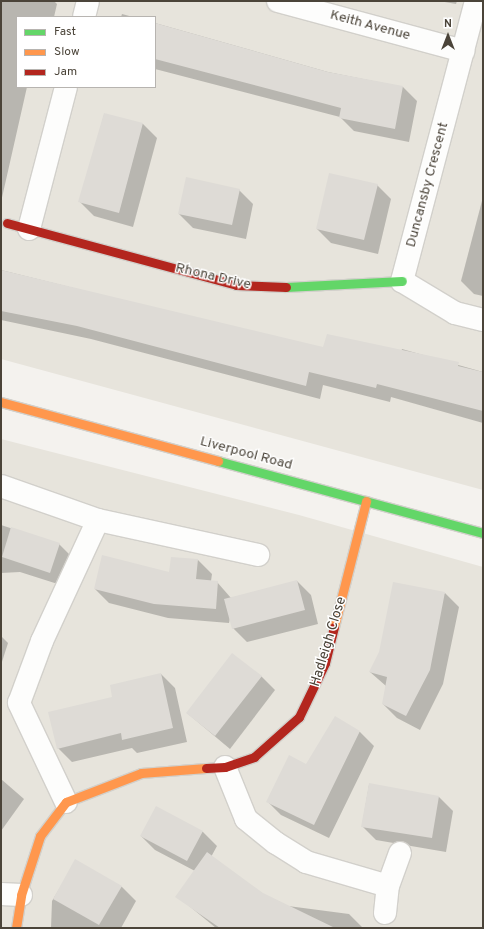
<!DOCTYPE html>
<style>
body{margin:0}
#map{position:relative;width:484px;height:929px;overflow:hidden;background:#f4f2ee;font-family:Overpass,sans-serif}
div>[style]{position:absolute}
.residential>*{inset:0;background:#e7e4dc}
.shadow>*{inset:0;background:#0003}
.building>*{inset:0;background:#dedbd6}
.roads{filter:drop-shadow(1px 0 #d2d0cb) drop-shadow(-1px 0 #d2d0cb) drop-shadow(0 1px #d2d0cb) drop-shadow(0 -1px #d2d0cb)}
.street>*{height:22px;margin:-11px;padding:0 11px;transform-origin:11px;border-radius:11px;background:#fdfdfc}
.fast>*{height:9px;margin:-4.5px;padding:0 4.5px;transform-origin:4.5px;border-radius:4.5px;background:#63d668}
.slow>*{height:9px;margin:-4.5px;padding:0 4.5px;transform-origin:4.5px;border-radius:4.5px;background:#ff974d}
.jam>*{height:9px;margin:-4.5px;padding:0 4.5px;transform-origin:4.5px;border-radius:4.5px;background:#b3261e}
span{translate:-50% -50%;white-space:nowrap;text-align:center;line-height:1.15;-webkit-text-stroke:3px #fff;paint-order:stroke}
.street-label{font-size:14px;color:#4b4439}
.frame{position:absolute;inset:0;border:2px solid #4b4439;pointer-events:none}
.legend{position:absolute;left:16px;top:16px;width:140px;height:72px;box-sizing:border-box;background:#fff;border:1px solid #b7b4b0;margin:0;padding:5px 7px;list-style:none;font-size:12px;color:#4b4439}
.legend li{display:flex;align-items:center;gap:8px;height:20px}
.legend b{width:20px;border:1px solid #b7b4b0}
.north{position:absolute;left:428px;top:16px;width:40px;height:40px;-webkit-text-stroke:3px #fff;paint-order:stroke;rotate:0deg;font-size:11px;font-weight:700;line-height:16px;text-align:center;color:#4b4439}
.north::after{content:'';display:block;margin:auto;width:14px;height:18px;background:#4b4439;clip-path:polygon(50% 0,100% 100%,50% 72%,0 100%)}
</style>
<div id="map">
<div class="residential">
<i style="clip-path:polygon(evenodd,1px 1px,483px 1px,483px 490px,1px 359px,1px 1px,17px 17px,155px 17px,155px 87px,17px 87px,17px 17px)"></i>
<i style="clip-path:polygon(1px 439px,299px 515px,483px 567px,483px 928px,1px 928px)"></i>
</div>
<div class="shadow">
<i style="clip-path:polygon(1px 1px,54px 1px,57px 4px,54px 17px,17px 17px,17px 87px,27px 87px,1px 202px)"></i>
<i style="clip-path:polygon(439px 1px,457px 1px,456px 4px)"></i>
<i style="clip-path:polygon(122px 14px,133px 17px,121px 17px)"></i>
<i style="clip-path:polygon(155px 23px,328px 72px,403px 87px,417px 101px,409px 142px,354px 131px,340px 117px,155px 69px)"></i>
<i style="clip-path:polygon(104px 115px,143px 124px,157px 138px,133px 227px,94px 216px,80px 202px)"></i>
<i style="clip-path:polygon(377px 185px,391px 199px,378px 254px,331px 243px,317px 229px)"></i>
<i style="clip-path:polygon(239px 190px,253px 204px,246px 239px,193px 228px,179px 214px)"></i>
<i style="clip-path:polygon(483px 197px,483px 296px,474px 294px,461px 281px)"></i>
<i style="clip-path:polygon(1px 270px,251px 332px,324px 348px,401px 352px,402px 349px,483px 372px,483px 423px,391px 397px,390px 402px,323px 385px,320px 399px,91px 339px,1px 320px)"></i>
<i style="clip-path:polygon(1px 525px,59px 544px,73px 558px,64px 586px,20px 572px,1px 573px)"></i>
<i style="clip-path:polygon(198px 560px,212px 574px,211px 581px,217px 582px,231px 598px,297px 581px,311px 595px,318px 624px,247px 642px,233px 628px,230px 618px,229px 623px,168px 618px,109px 603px,95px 589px,170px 573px)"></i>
<i style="clip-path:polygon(445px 593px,459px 607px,443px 684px,420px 730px,397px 718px,383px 704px,386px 686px,370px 672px)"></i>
<i style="clip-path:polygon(1px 636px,8px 643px,1px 665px)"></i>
<i style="clip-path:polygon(161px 674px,175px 688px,187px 742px,137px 753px,132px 748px,72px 762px,58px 748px,114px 697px)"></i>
<i style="clip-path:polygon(261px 676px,275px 690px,230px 749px,187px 713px)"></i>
<i style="clip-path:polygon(335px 718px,360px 732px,374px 746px,329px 838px,281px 815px,267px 801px,307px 765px)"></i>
<i style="clip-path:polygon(1px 779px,24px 799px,1px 831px)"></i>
<i style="clip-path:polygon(369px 785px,439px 797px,453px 811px,446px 852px,376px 840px,362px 826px)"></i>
<i style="clip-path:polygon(156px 808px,203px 832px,217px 846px,211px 857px,263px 894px,288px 906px,349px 914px,363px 928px,216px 928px,177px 896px,195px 871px,155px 850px,141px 836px)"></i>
<i style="clip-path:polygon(76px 861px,122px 887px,136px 901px,121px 928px,51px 928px,52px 901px)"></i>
</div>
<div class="building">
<i style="clip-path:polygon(155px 23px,328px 72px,403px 86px,395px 129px,339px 118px,341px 108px,155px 59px)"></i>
<i style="clip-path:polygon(104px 113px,143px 123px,119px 213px,78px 202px)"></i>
<i style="clip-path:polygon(329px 173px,378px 184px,364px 240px,316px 229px)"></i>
<i style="clip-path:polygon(186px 177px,240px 189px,232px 225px,178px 214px)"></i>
<i style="clip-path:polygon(1px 270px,323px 347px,327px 334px,459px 362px,458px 366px,483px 372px,483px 411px,377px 384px,376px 388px,309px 372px,306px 386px,77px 326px,1px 311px)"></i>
<i style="clip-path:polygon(11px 527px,60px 543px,50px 573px,2px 557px)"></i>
<i style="clip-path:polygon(102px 555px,169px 572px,171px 557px,198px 559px,196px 579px,218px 581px,216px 609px,154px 604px,94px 589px)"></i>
<i style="clip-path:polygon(297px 580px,305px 610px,232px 629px,224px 599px)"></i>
<i style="clip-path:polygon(393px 582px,445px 592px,430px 670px,406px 716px,382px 704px,387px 677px,369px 672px,379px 652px)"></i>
<i style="clip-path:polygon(232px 653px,262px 676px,215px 736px,186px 713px)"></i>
<i style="clip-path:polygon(161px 673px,173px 728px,122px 740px,121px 733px,57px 749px,48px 712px,112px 697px,110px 685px)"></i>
<i style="clip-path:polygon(335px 716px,360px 731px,314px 825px,266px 802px,289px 755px,306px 764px)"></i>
<i style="clip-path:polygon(369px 783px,439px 796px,432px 838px,361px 827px)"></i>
<i style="clip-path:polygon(156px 806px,203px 831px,187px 861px,140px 836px)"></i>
<i style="clip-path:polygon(207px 852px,263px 893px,335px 928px,220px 928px,175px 897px)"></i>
<i style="clip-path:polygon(75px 859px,122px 886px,99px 925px,53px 899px)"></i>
</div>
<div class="roads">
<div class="street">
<i style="left:278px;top:1px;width:192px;rotate:15.1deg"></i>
<i style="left:476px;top:1px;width:290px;rotate:104.8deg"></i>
<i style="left:402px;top:281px;width:62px;rotate:31.1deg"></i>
<i style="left:455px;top:313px;width:29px;rotate:14deg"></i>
<i style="left:84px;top:17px;width:16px;rotate:-76deg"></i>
<i style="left:29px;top:229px;width:147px;rotate:-75.4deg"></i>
<i style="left:1px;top:486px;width:103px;rotate:19.3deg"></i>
<i style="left:98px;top:520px;width:164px;rotate:12.3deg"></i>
<i style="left:225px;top:767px;width:56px;rotate:68deg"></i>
<i style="left:246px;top:819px;width:38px;rotate:39deg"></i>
<i style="left:276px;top:843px;width:36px;rotate:32deg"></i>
<i style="left:306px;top:862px;width:85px;rotate:16.3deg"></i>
<i style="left:66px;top:802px;width:110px;rotate:-115.4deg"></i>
<i style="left:19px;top:703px;width:66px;rotate:-69.6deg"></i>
<i style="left:42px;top:641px;width:133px;rotate:-65.2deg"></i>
<i style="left:1px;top:894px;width:20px;rotate:3deg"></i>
<i style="left:385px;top:913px;width:27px;rotate:-84deg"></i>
<i style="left:388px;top:886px;width:35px;rotate:-70deg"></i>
</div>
<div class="fast">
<i style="left:286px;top:287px;width:116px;rotate:-3deg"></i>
<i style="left:218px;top:461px;width:275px;rotate:15.2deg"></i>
</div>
<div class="slow">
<i style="left:1px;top:402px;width:225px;rotate:15.2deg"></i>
<i style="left:334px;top:627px;width:130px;rotate:-75.7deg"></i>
<i style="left:16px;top:928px;width:33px;rotate:-81deg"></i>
<i style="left:21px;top:895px;width:62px;rotate:-72.1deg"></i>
<i style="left:40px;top:836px;width:43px;rotate:-52.6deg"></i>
<i style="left:66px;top:802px;width:80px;rotate:-21.1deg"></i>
<i style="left:141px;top:773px;width:65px;rotate:-4.4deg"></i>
</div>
<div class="jam">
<i style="left:7px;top:223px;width:237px;rotate:15.1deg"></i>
<i style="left:236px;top:285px;width:50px;rotate:2.3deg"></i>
<i style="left:206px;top:768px;width:19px;rotate:-3deg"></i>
<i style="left:225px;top:767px;width:31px;rotate:-19deg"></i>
<i style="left:254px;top:757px;width:60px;rotate:-41.6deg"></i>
<i style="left:299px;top:717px;width:60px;rotate:-64.3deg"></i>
<i style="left:325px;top:663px;width:37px;rotate:-76deg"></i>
</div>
</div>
<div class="street-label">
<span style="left:370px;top:26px;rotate:15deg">Keith Avenue</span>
<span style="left:428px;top:185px;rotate:-75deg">Duncansby Crescent</span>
<span style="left:213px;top:277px;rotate:13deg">Rhona Drive</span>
<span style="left:246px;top:454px;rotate:15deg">Liverpool Road</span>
<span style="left:329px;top:642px;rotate:-73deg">Hadleigh Close</span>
</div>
<div class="frame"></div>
<ul class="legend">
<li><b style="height:5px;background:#63d668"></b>Fast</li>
<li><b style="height:5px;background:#ff974d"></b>Slow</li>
<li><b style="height:5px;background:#b3261e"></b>Jam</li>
</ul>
<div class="north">N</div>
</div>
